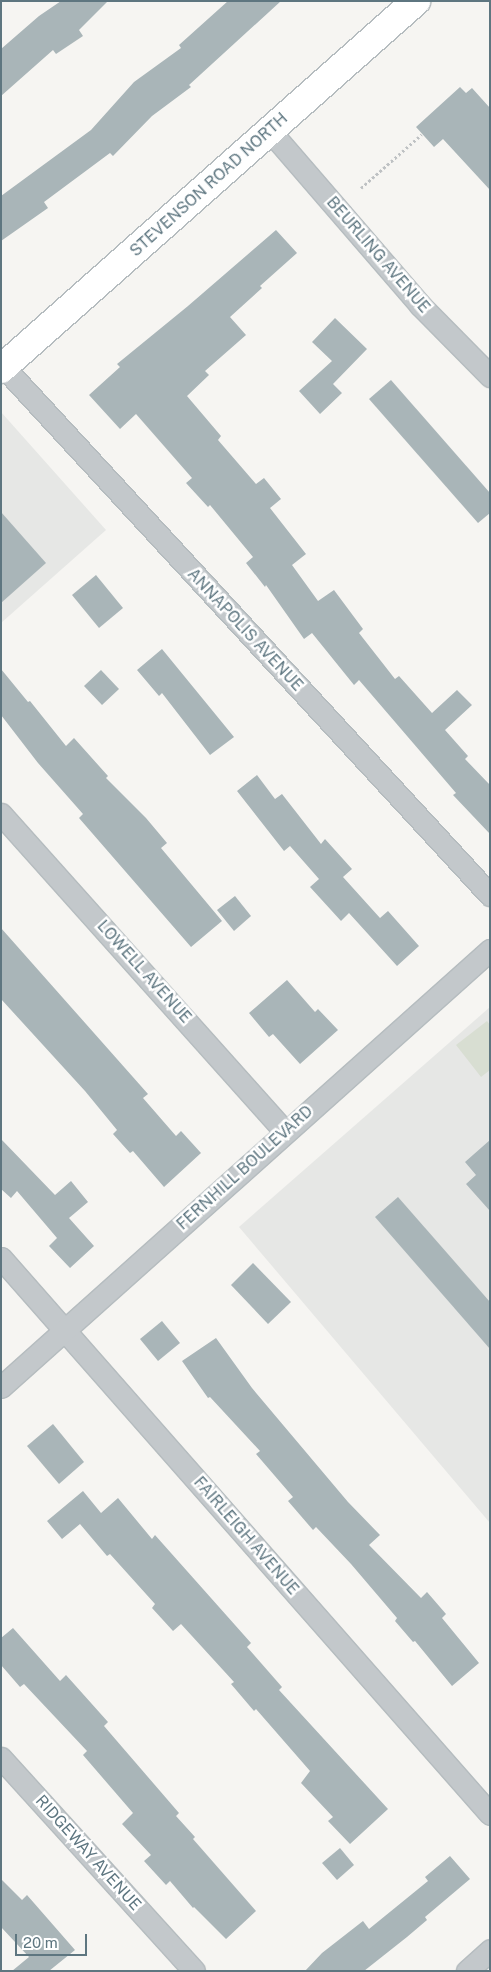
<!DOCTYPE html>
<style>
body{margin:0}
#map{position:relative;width:491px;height:1972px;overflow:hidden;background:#f6f5f2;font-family:"Public Sans",sans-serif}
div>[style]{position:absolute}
.built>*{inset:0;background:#e6e7e5}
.green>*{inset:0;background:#d8ded2}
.building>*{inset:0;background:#a9b5b8}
.path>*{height:3px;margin-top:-1.5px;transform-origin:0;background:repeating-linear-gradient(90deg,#bec1c3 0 2.5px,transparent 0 5px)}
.roads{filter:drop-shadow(1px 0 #b5bcbf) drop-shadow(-1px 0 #b5bcbf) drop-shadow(0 1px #b5bcbf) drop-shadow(0 -1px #b5bcbf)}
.minor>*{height:21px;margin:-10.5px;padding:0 10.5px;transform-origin:10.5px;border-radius:10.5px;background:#c3c8cb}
.secondary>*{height:28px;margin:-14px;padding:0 14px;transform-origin:14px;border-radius:14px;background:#fff}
span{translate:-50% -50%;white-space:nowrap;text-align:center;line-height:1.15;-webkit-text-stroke:5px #fff;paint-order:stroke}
.street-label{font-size:16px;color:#5e7680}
.frame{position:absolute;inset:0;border:2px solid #5e7680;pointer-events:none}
.scale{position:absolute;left:15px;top:1934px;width:72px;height:22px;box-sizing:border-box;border:2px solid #5e7680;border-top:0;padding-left:6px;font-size:15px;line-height:18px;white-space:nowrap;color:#5e7680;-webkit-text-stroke:4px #fff;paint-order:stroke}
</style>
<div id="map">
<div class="built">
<i style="clip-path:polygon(1px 412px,106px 530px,1px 623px)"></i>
<i style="clip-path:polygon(490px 1007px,490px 1523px,239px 1227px)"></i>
</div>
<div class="green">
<i style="clip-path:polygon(487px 1021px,490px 1025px,490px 1070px,481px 1077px,456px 1045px)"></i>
</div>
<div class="building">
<i style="clip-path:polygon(61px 1px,108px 1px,79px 30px,83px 36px,56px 54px,53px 50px,1px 96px,1px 49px,39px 16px)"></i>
<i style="clip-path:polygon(228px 1px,281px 1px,189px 85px,191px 87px,152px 116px,113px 156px,110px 153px,44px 202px,48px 208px,1px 241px,1px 196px,91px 130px,134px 82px,181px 48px,179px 45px)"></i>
<i style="clip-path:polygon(460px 87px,466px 93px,472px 88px,490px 108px,490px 190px,443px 139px,434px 147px,416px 127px)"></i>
<i style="clip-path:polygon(276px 230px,297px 253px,260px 286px,262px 288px,230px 317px,246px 335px,205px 371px,209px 375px,187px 396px,221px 436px,218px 440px,256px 484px,264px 478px,281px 499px,270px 508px,306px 554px,292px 565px,318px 601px,334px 590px,363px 629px,359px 633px,395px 679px,399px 676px,432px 713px,457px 690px,472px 705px,445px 730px,468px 756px,465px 759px,490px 785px,490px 834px,453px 795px,456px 793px,359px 680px,354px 685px,312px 633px,304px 639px,266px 585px,265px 587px,246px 563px,253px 557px,210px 505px,208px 507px,186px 483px,192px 478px,136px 414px,120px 429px,89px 395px,120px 367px,117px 364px,188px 306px)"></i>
<i style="clip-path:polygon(335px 318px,367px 349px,333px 384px,342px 393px,320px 414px,299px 391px,332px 361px,312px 342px)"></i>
<i style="clip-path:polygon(391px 380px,490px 493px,490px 513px,478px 523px,369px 399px)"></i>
<i style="clip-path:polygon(1px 512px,46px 563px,1px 603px)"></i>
<i style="clip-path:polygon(96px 575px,123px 608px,99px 628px,72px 595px)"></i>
<i style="clip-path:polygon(162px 649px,234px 737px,210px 755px,162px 693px,159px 696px,137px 670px)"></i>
<i style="clip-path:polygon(1px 669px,28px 702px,30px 701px,66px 746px,74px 738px,108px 776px,106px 778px,146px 818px,167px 843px,161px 848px,222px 921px,191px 947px,79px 818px,83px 814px,38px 763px,1px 715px)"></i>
<i style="clip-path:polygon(101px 670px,119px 689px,102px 705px,84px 686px)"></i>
<i style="clip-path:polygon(257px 775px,275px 799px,282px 794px,321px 844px,325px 839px,352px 869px,343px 877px,380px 918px,388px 911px,419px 946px,397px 966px,349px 913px,341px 921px,310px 887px,319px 879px,290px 846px,284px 851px,237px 791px)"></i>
<i style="clip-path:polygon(235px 896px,251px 916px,234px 931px,217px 910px)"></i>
<i style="clip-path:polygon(1px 928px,148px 1094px,143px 1098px,176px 1136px,181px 1131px,201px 1153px,164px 1187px,133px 1151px,130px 1153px,113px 1134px,117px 1130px,85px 1091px,1px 999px)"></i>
<i style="clip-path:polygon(287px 980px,315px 1012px,318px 1009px,338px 1030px,300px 1064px,273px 1034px,269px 1037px,249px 1013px)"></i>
<i style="clip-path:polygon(1px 1139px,55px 1195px,71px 1181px,88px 1202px,69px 1218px,94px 1246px,70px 1268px,49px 1246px,57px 1238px,17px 1191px,11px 1198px,1px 1189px)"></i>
<i style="clip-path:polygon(490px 1140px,490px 1211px,466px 1184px,476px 1175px,465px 1162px)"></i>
<i style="clip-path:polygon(398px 1197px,490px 1302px,490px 1349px,375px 1217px)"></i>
<i style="clip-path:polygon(253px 1263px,291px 1302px,268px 1324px,231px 1285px)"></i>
<i style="clip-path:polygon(162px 1321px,180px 1343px,158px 1361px,140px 1339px)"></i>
<i style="clip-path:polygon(216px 1338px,252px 1388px,348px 1502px,380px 1535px,369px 1545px,421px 1598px,427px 1592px,446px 1614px,442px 1618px,479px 1663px,452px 1686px,415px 1641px,413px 1642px,395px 1621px,397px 1618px,351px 1564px,316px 1527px,313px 1530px,288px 1501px,293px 1497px,256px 1454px,260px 1451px,210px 1397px,208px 1398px,182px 1361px)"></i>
<i style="clip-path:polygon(53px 1424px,84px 1462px,59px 1484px,27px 1446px)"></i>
<i style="clip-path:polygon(83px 1491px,101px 1513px,118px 1498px,152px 1539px,155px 1535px,251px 1643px,247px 1647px,282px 1687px,279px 1690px,388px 1809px,350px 1844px,328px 1821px,333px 1817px,301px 1783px,310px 1771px,256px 1709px,254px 1711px,231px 1684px,234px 1682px,181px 1624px,173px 1631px,152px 1608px,155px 1604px,110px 1554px,107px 1556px,80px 1524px,62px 1539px,47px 1521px)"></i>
<i style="clip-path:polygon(13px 1628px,60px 1681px,66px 1675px,108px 1722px,104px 1726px,179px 1813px,176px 1816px,195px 1837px,193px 1839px,256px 1911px,226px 1939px,194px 1907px,193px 1908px,170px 1881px,166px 1885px,144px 1861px,151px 1855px,122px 1824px,133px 1813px,83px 1755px,87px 1751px,24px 1684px,20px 1687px,1px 1665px,1px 1638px)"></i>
<i style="clip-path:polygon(340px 1848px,354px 1865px,337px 1880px,322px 1863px)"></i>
<i style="clip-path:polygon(450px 1856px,470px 1879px,425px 1917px,427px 1920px,407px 1937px,364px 1971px,305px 1971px,322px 1953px,363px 1921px,369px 1929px,428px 1881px,425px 1877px)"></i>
<i style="clip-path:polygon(1px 1879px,22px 1900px,27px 1895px,75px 1950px,49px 1971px,12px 1971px,29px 1957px,1px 1927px)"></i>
</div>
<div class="path">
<i style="left:361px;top:188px;width:81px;rotate:-41.5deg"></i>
</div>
<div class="roads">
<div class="minor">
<i style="left:270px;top:131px;width:230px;rotate:49.2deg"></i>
<i style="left:420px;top:305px;width:100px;rotate:45.4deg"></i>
<i style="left:1px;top:364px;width:722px;rotate:47.36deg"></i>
<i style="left:1px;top:814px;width:426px;rotate:48.2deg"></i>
<i style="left:1px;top:1258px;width:740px;rotate:48.67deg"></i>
<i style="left:1px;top:1387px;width:656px;rotate:-41.79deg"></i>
<i style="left:1px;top:1758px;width:287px;rotate:47.8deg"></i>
<i style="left:467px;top:1971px;width:31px;rotate:-42deg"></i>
</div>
<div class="secondary">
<i style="left:1px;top:369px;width:555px;rotate:-41.56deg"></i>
</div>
</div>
<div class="street-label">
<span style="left:209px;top:185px;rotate:-42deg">STEVENSON ROAD NORTH</span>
<span style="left:378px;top:255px;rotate:49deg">BEURLING AVENUE</span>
<span style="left:245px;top:630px;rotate:47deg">ANNAPOLIS AVENUE</span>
<span style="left:144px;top:972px;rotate:48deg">LOWELL AVENUE</span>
<span style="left:245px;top:1168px;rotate:-42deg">FERNHILL BOULEVARD</span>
<span style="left:246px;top:1536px;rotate:49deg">FAIRLEIGH AVENUE</span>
<span style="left:88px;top:1853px;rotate:48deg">RIDGEWAY AVENUE</span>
</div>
<div class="frame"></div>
<div class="scale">20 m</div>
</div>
